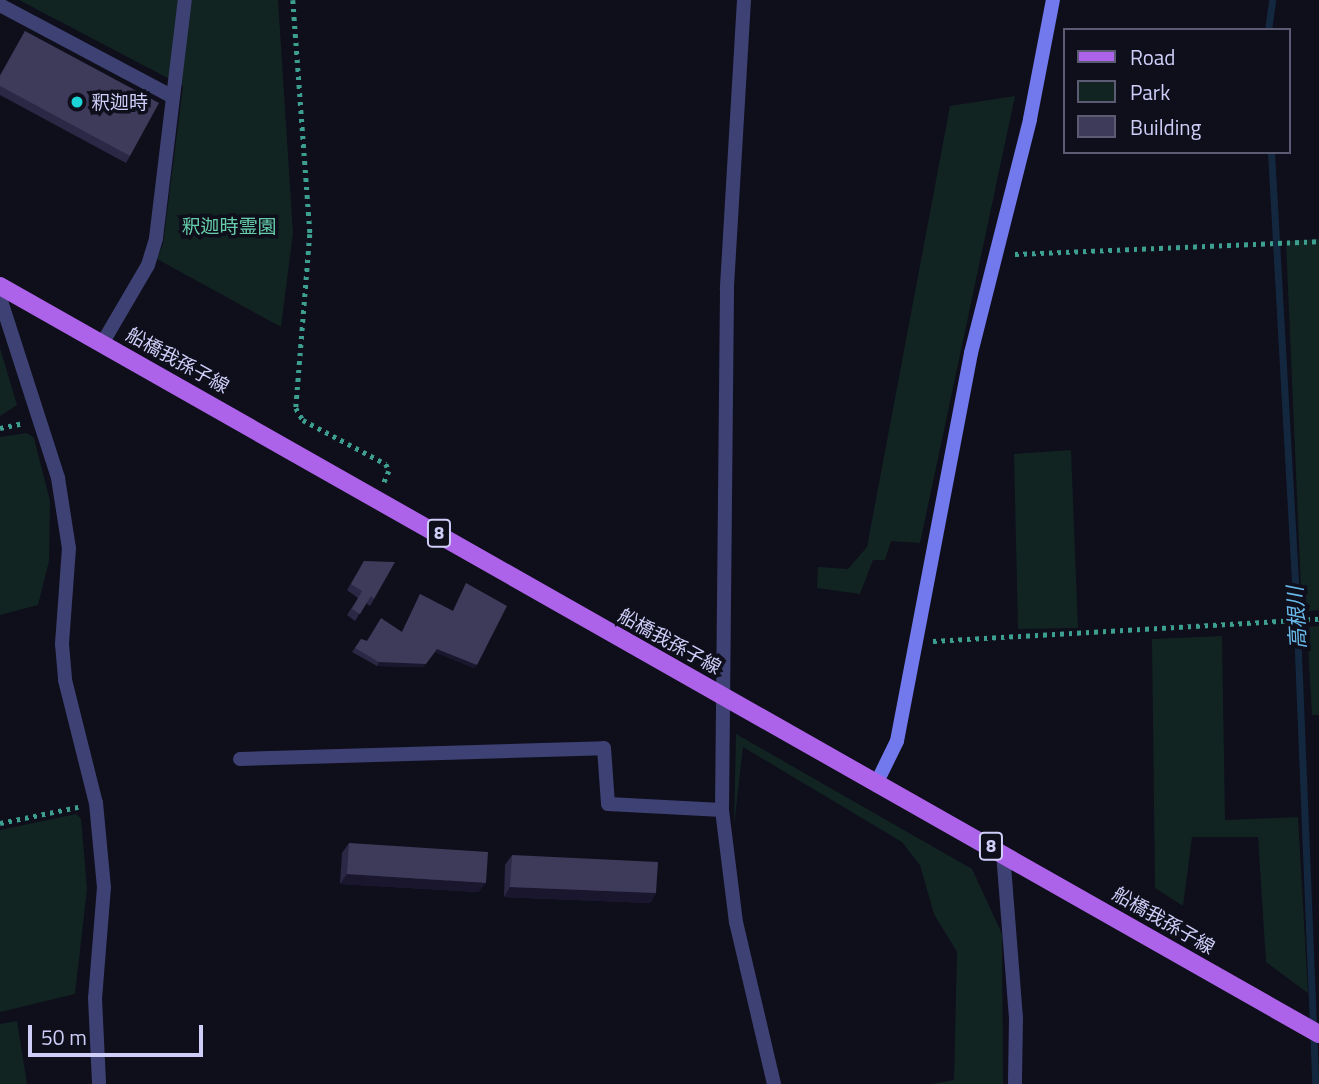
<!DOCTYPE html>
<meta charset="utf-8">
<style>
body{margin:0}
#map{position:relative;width:1319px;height:1084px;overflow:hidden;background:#0f0e1b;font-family:"Titillium Web","Noto Sans JP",sans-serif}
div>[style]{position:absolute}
.green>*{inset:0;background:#112422}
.stream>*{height:7px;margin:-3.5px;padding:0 3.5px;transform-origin:3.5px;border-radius:3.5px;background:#13283e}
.path>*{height:4.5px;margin-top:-2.25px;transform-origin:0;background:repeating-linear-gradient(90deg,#3c9f90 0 3.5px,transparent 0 8.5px)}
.lane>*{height:14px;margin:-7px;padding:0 7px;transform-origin:7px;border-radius:7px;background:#3e4174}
.street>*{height:14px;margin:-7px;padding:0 7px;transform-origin:7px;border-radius:7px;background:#3e4174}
.secondary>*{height:14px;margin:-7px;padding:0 7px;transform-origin:7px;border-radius:7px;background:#7179ec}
.primary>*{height:18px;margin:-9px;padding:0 9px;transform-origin:9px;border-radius:9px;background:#ac63ea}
.wall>*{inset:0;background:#2b2846}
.shaded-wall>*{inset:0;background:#19162d}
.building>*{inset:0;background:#3d3a5a}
.dots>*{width:19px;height:19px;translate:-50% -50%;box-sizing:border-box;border:4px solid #0f0e1b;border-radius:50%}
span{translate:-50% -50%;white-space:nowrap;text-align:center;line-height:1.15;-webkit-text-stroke:7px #0f0e1b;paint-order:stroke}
.shield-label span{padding:2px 5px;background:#0f0e1b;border:2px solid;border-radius:5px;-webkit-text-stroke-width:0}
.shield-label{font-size:18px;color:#cfcef9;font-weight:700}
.poi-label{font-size:19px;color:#cfcef9}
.left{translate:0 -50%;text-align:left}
.park-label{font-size:19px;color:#65ceaa}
.street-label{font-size:19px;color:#cfcef9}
.water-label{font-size:21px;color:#69baeb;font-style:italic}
.legend{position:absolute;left:1063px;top:28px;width:228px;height:126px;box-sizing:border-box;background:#0f0e1b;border:2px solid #5c5b74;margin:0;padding:9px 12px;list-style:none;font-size:21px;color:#cfcef9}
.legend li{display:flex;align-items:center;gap:14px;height:35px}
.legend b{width:35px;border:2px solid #5c5b74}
.scale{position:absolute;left:28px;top:1025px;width:175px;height:32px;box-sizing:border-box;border:4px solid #cfcef9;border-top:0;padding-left:9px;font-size:21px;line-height:24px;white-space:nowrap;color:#cfcef9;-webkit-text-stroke:5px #0f0e1b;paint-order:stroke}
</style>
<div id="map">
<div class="green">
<i style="clip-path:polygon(19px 0,278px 0,293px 233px,281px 327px,157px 259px,163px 244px,183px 86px)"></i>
<i style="clip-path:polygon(1015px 96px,920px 543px,891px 541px,885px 560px,873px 560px,860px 594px,817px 588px,818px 567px,848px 569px,867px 547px,950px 106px)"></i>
<i style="clip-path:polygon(1319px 239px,1319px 610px,1302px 612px,1286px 241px)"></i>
<i style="clip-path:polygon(0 348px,17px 405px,0 416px)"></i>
<i style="clip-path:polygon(27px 433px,34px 438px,50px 501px,49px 561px,38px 605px,0 615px,0 437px)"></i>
<i style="clip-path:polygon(1071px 450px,1078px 628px,1018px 629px,1014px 454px)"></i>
<i style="clip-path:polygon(1319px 626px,1319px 715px,1312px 715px,1307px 627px)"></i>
<i style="clip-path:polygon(1222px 636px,1225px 820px,1298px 817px,1308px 993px,1266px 962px,1258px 837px,1192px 837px,1183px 906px,1155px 888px,1152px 639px)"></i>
<i style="clip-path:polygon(736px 734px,972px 869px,1002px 934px,1003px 1084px,932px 1084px,954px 1080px,957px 952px,934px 914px,920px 865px,902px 842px,743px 747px,734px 826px)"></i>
<i style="clip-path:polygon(76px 814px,81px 819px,87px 889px,75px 994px,0 1012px,0 830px)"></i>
<i style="clip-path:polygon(17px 1021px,27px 1084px,0 1084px,0 1024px)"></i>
</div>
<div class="stream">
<i style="left:1268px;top:30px;width:30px;rotate:-82deg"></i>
<i style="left:1271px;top:152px;width:452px;rotate:86.8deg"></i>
<i style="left:1296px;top:603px;width:481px;rotate:87.7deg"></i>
</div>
<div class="path">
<i style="left:293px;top:0;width:235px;rotate:85.8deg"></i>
<i style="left:310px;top:234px;width:175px;rotate:94.6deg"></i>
<i style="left:296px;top:408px;width:14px;rotate:60deg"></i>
<i style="left:303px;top:420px;width:94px;rotate:27.9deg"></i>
<i style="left:386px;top:464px;width:8px;rotate:67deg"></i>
<i style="left:389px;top:471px;width:13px;rotate:113deg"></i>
<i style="left:1015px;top:254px;width:304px;rotate:-2.4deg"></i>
<i style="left:0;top:428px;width:24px;rotate:-12deg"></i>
<i style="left:933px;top:641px;width:387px;rotate:-3.3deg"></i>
<i style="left:0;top:823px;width:80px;rotate:-11.6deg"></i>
</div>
<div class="lane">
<i style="left:0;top:5px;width:196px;rotate:28deg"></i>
<i style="left:103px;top:342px;width:89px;rotate:-59.7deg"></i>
<i style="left:148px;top:265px;width:28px;rotate:-73deg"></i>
<i style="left:156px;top:238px;width:240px;rotate:-83.1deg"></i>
</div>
<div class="street">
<i style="left:744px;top:0;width:290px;rotate:93.4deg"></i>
<i style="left:727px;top:290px;width:520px;rotate:90.55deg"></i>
<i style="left:722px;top:810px;width:113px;rotate:82.9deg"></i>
<i style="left:736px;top:922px;width:166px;rotate:76.8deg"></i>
<i style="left:0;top:298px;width:189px;rotate:72.1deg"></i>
<i style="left:58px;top:478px;width:71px;rotate:81.1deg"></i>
<i style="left:69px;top:548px;width:96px;rotate:94.2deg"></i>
<i style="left:62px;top:644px;width:36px;rotate:85deg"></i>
<i style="left:65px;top:680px;width:127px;rotate:75.9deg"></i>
<i style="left:96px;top:803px;width:84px;rotate:84.6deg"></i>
<i style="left:104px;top:887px;width:111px;rotate:94.6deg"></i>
<i style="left:95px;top:998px;width:86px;rotate:87.3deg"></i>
<i style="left:240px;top:759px;width:364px;rotate:-1.7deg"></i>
<i style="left:604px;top:748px;width:56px;rotate:85.9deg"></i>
<i style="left:608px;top:804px;width:114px;rotate:3deg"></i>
<i style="left:1003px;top:853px;width:165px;rotate:85.5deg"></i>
<i style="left:1016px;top:1017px;width:67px;rotate:90.9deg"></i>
</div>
<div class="secondary">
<i style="left:878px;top:780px;width:43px;rotate:-64deg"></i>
<i style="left:897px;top:741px;width:395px;rotate:-79.2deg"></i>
<i style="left:971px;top:353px;width:241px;rotate:-75.8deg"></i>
<i style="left:1030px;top:119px;width:121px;rotate:-79.1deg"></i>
</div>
<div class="primary">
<i style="left:0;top:286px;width:1516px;rotate:29.56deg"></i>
</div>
<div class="wall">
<i style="clip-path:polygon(25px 31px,130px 156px,126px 163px,0 95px,0 75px)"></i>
<i style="clip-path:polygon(364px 561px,374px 599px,370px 606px,366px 603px,355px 621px,347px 615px,358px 598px,347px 590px)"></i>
<i style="clip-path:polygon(466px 583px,474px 668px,435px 652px,423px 667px,377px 666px,352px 652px,361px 639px,367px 641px,402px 632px,420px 594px,453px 611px)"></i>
<i style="clip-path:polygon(349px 843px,479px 892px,340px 884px,342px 853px)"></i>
<i style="clip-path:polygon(512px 855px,656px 893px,650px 903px,504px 897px,505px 865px)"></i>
</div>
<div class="shaded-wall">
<i style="clip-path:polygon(437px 649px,477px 665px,474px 668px,435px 652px,423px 667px,377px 666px,379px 662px)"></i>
<i style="clip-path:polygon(347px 874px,486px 883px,479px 892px,340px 884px)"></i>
<i style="clip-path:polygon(510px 887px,656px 893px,650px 903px,504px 897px)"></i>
</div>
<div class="building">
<i style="clip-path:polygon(25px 31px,159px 103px,130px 156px,0 86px,0 76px)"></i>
<i style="clip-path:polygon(364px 561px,395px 562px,374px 599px,371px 596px,360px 614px,352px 609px,362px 591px,351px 584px)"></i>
<i style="clip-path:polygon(466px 583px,507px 606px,477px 665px,437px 649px,426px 664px,379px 662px,355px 648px,361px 639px,367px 641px,381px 618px,402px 632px,420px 594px,453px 611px)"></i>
<i style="clip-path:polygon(349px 843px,488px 852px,486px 883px,347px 874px)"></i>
<i style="clip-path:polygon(512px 855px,658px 862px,656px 893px,510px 887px)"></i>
</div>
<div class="dots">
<i style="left:77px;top:102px;background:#1cd4d6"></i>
</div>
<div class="shield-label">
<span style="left:439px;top:533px">8</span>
<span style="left:991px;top:846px">8</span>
</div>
<div class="poi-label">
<span class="left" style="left:91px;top:102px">釈迦時</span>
</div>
<div class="park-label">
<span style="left:229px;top:226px">釈迦時霊園</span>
</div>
<div class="street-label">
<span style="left:178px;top:360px;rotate:29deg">船橋我孫子線</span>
<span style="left:670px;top:641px;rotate:29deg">船橋我孫子線</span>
<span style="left:1164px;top:920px;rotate:30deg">船橋我孫子線</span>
</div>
<div class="water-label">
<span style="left:1296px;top:618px;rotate:-93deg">高根川</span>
</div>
<ul class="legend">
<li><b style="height:9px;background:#ac63ea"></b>Road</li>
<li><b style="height:19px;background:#112422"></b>Park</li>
<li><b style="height:19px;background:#3d3a5a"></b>Building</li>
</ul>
<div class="scale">50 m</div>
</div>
